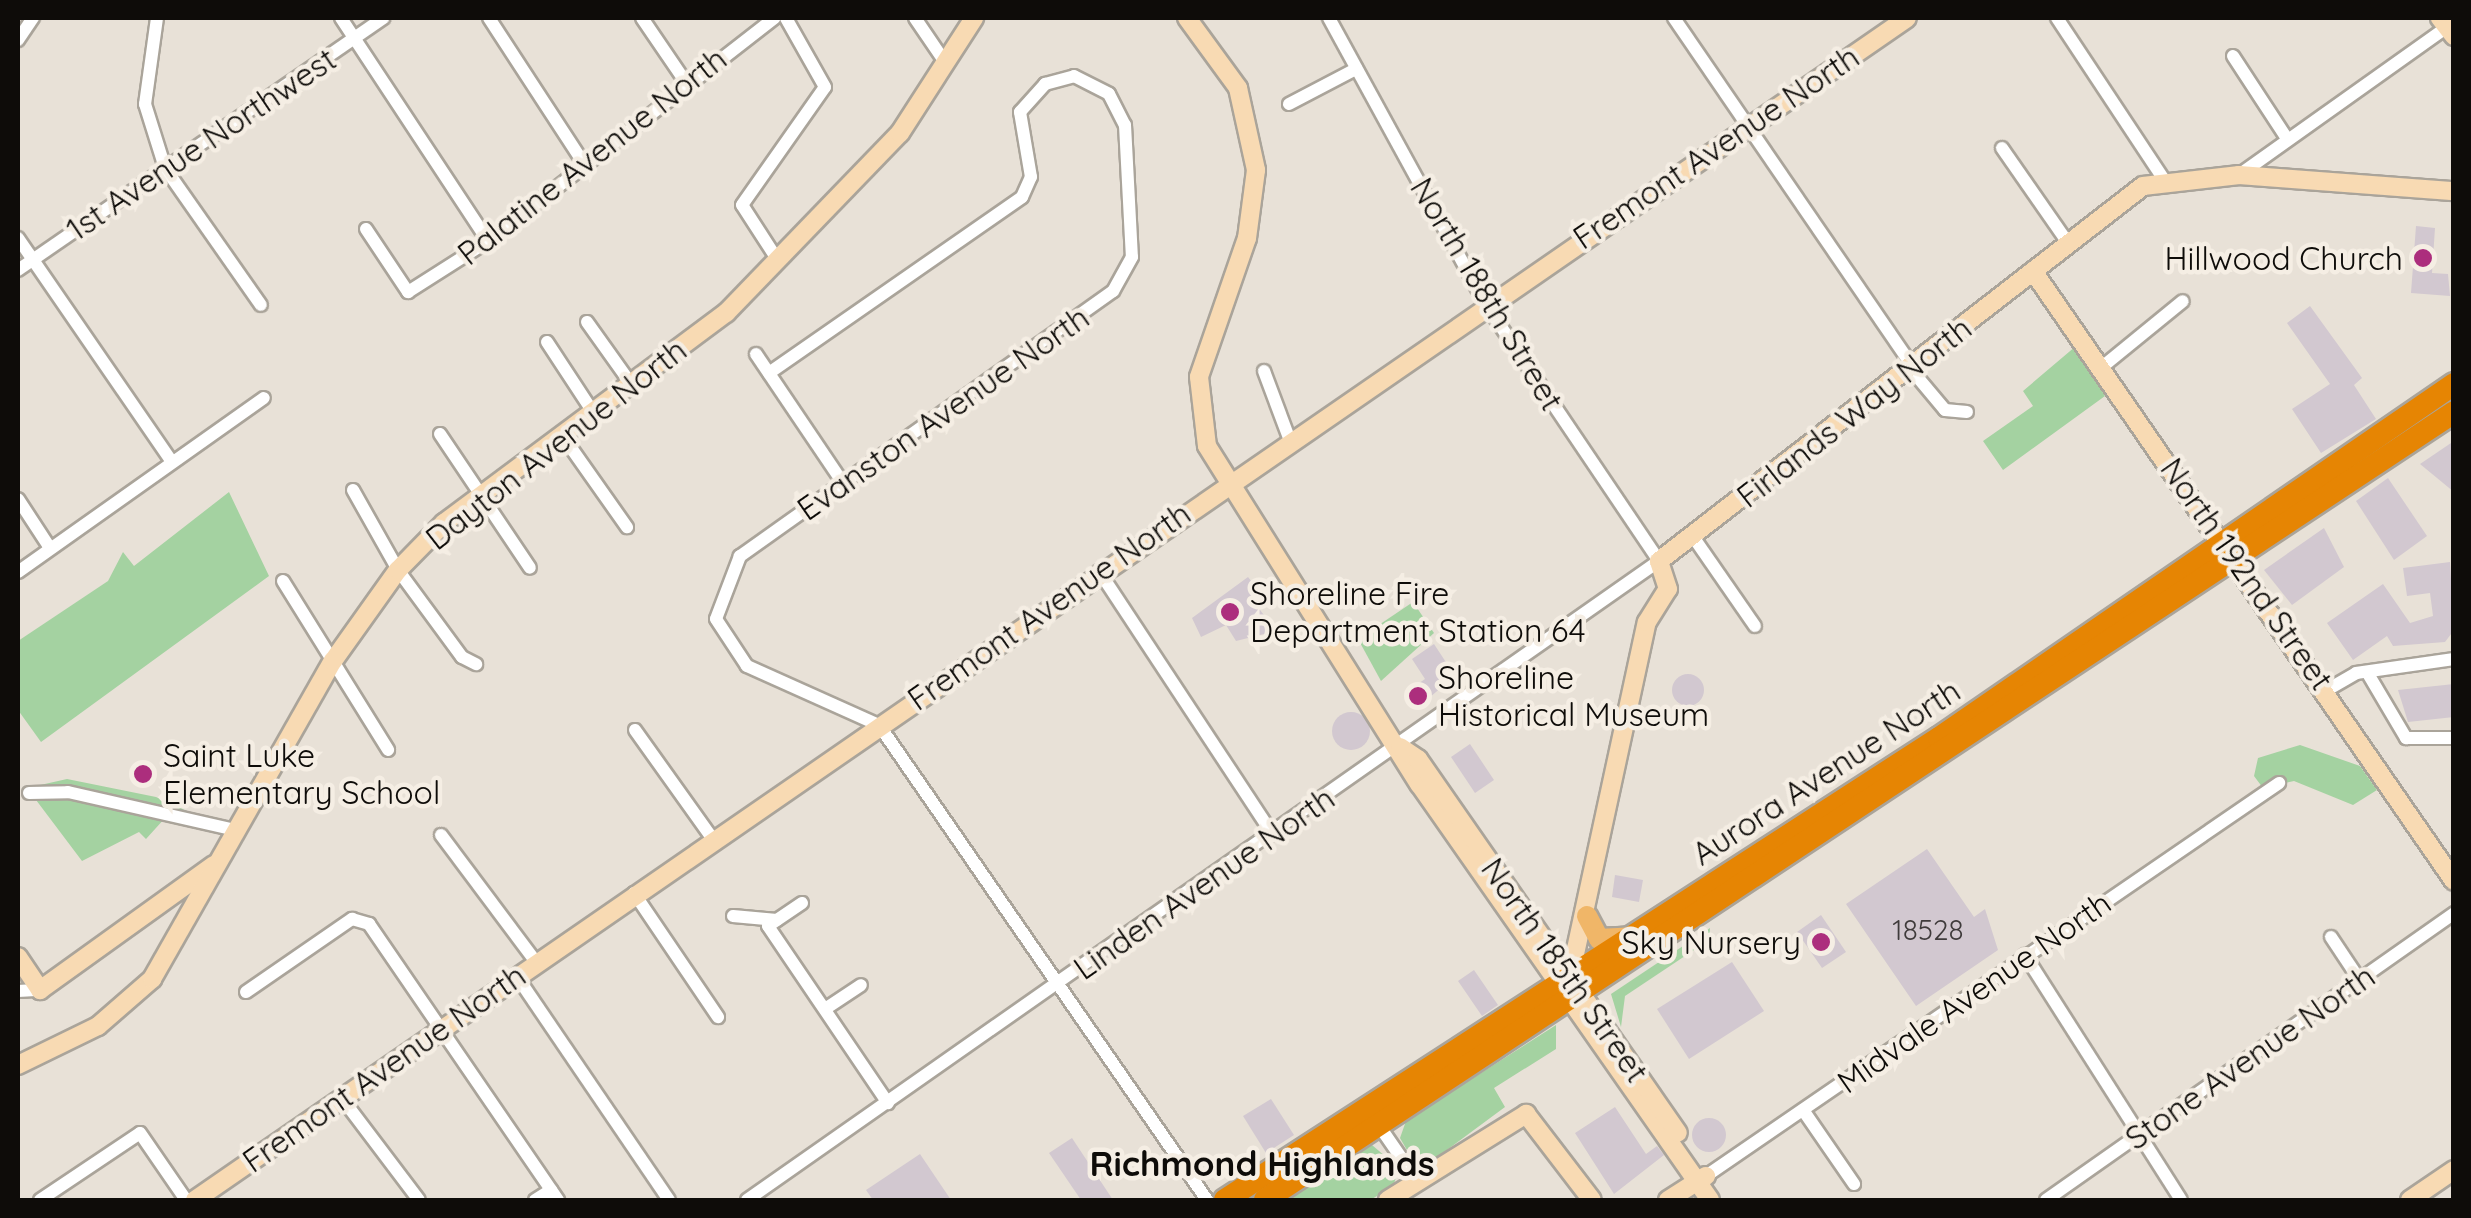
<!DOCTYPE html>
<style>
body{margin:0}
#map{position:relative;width:2471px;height:1218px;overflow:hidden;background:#e8e1d7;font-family:Quicksand,sans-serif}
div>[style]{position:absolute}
.green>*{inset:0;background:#a4d2a1}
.building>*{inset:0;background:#d2c8d0}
.round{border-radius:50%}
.roads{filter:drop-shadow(2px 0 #aaa49a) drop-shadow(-2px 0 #aaa49a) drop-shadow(0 2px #aaa49a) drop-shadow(0 -2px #aaa49a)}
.street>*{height:12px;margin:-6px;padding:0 6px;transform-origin:6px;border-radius:6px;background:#fff}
.secondary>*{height:18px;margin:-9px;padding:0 9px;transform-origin:9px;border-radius:9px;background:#f8dab3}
.primary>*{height:20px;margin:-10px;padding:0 10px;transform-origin:10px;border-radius:10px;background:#f0b668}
.highway>*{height:22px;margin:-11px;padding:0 11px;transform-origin:11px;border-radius:11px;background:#e68503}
.dots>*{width:28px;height:28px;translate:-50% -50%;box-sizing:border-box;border:5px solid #f5eee4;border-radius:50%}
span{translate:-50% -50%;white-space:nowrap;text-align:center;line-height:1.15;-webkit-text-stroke:9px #f5eee4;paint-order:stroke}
.number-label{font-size:28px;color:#3f3b3b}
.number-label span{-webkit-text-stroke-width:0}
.street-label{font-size:32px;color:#0e0c09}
.poi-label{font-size:32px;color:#0e0c09}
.right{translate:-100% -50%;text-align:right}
.left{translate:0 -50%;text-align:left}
.neighbourhood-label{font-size:35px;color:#0e0c09;font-weight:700}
.frame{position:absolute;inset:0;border:20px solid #0e0c09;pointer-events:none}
</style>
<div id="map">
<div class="green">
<i style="clip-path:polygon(2076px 346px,2105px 396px,2003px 470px,1983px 441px,2033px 406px,2023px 391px)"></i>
<i style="clip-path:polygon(229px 492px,269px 576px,41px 742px,18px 710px,18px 641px,108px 581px,123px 552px,134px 566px)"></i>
<i style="clip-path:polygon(1413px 602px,1434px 633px,1381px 681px,1358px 639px)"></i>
<i style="clip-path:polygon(2300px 745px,2360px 766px,2377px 790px,2353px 805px,2294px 781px,2263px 788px,2254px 776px,2258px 758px)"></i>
<i style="clip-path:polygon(67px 779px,156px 797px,187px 811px,185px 819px,165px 818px,146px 839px,139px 832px,82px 861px,27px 788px)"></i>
<i style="clip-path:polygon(1710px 928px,1709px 940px,1625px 996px,1621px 1027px,1611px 994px)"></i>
<i style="clip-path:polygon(1556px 1025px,1556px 1049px,1494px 1088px,1505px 1107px,1432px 1161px,1411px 1157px,1400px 1138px,1406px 1121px)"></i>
<i style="clip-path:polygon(1372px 1145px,1399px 1168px,1393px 1187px,1370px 1200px,1283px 1200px)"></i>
</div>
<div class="building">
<i style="clip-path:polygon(2416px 226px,2435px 228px,2432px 273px,2448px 274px,2450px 296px,2411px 293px)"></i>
<i style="clip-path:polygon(2310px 306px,2362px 378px,2354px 385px,2376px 419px,2321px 453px,2292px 409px,2330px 384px,2287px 323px)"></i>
<i style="clip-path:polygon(2454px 441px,2454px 492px,2420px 464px)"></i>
<i style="clip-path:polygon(2388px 478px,2427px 536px,2394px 560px,2356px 501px)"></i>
<i style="clip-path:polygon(2324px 528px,2344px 567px,2292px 605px,2264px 570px)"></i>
<i style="clip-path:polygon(2450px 562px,2454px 630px,2445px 642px,2393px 646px,2387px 636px,2353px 660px,2327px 623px,2383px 584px,2410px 623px,2433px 616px,2430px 593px,2407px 596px,2403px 568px)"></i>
<i style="clip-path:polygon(1248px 577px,1260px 592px,1251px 598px,1276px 631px,1236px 641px,1226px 625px,1201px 637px,1192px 618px)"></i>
<i style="clip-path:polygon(1434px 644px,1455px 676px,1417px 708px,1406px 692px,1425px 679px,1412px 659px)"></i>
<i class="round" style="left:1672px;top:674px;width:32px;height:32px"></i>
<i style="clip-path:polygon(2454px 684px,2454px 717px,2408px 722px,2398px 690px)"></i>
<i class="round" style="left:1332px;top:712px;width:38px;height:38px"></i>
<i style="clip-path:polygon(1470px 744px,1494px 780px,1475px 793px,1451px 757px)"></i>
<i style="clip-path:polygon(1927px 849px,1974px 917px,1985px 909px,1998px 950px,1916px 1006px,1846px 904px)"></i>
<i style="clip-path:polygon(1615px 875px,1643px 880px,1639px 902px,1612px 897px)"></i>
<i style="clip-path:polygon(1821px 915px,1846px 952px,1822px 968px,1797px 932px)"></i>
<i style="clip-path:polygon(1732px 962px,1764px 1011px,1689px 1059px,1657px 1009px)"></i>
<i style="clip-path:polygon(1474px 970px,1498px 1005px,1482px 1016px,1458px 981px)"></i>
<i style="clip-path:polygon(1271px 1099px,1294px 1135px,1266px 1153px,1243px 1116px)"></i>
<i style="clip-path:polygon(1615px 1107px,1646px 1154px,1657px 1146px,1664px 1155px,1614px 1194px,1575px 1133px)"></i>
<i class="round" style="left:1692px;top:1118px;width:34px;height:34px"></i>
<i style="clip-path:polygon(1072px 1138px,1113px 1200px,1081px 1200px,1049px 1153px)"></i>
<i style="clip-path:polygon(920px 1154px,951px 1200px,873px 1200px,866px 1190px)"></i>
</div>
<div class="roads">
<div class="street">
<i style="left:157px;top:18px;width:87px;rotate:97.9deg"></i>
<i style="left:145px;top:104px;width:67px;rotate:72.6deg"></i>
<i style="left:165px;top:168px;width:167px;rotate:55deg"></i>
<i style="left:341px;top:18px;width:267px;rotate:56.6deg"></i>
<i style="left:489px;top:18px;width:172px;rotate:56.9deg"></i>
<i style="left:642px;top:18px;width:76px;rotate:55.7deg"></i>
<i style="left:915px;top:18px;width:53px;rotate:55.7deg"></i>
<i style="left:1674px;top:18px;width:421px;rotate:55.6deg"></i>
<i style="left:2057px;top:18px;width:192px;rotate:56.5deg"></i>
<i style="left:18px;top:40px;width:27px;rotate:-56deg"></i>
<i style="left:2233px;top:56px;width:100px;rotate:56.8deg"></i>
<i style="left:1289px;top:104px;width:76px;rotate:-27.6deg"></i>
<i style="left:2002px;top:148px;width:116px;rotate:55.2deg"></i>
<i style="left:2239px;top:175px;width:262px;rotate:-35.4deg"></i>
<i style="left:366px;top:229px;width:76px;rotate:56.3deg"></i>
<i style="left:408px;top:292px;width:95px;rotate:-32.5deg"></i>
<i style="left:488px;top:241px;width:363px;rotate:-37.9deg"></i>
<i style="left:18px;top:238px;width:270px;rotate:55.5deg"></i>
<i style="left:777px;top:259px;width:64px;rotate:-122.9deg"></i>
<i style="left:742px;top:205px;width:144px;rotate:-54.9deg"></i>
<i style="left:825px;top:87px;width:79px;rotate:-119.5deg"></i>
<i style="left:18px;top:270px;width:444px;rotate:-34.6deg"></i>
<i style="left:587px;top:322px;width:77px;rotate:54.5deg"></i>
<i style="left:547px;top:342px;width:84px;rotate:56.7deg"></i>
<i style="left:756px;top:354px;width:152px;rotate:56deg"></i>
<i style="left:1909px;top:367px;width:56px;rotate:50.1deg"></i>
<i style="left:1945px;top:410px;width:22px;rotate:5deg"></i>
<i style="left:2102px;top:367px;width:104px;rotate:-39.2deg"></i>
<i style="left:1264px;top:371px;width:72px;rotate:69.5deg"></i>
<i style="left:769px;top:373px;width:308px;rotate:-34.8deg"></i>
<i style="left:1022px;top:197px;width:22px;rotate:-66deg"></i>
<i style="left:1031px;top:177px;width:66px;rotate:-99.6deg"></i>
<i style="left:1020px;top:112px;width:38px;rotate:-48deg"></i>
<i style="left:1045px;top:84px;width:30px;rotate:-15deg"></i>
<i style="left:1074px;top:76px;width:39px;rotate:27deg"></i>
<i style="left:1109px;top:94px;width:35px;rotate:63deg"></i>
<i style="left:1125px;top:125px;width:132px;rotate:87deg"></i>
<i style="left:1132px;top:257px;width:39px;rotate:119deg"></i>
<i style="left:1113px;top:291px;width:458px;rotate:144.6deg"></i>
<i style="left:740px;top:556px;width:67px;rotate:110.9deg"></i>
<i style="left:716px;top:619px;width:56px;rotate:56.6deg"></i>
<i style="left:747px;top:666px;width:145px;rotate:24.1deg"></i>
<i style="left:879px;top:725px;width:577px;rotate:55.37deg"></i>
<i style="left:440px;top:434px;width:161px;rotate:56.1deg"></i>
<i style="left:562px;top:435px;width:113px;rotate:54.8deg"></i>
<i style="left:353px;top:490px;width:92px;rotate:60.6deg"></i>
<i style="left:398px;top:570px;width:108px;rotate:53.7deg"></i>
<i style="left:462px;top:657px;width:16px;rotate:27deg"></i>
<i style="left:18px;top:499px;width:55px;rotate:56.9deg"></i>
<i style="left:1694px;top:538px;width:107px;rotate:55.3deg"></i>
<i style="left:1099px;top:571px;width:316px;rotate:56.6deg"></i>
<i style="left:18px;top:572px;width:301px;rotate:-35.3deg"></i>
<i style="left:283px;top:581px;width:199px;rotate:58.1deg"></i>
<i style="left:2367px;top:672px;width:77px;rotate:59.4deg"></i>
<i style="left:2406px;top:738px;width:48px"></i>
<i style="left:2327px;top:690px;width:34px;rotate:-30deg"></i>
<i style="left:2356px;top:673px;width:99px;rotate:-8.1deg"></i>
<i style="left:635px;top:730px;width:133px;rotate:54.5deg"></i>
<i style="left:29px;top:793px;width:39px;rotate:-1deg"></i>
<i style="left:68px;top:792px;width:175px;rotate:12.8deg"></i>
<i style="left:441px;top:835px;width:159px;rotate:53.2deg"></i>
<i style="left:634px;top:893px;width:150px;rotate:55.9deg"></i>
<i style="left:802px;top:903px;width:41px;rotate:145.9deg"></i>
<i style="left:768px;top:926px;width:214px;rotate:55.9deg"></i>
<i style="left:733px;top:916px;width:44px;rotate:5.2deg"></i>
<i style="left:2331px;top:937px;width:50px;rotate:56.3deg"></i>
<i style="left:2025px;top:955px;width:290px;rotate:57.5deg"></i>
<i style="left:516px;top:975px;width:272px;rotate:55.8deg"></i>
<i style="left:18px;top:991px;width:22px;rotate:-3deg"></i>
<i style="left:246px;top:992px;width:129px;rotate:-34.6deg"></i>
<i style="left:352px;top:919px;width:18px;rotate:16deg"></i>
<i style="left:369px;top:924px;width:335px;rotate:55.6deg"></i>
<i style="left:825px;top:1009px;width:43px;rotate:-33.7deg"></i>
<i style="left:341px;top:1097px;width:129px;rotate:52.9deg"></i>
<i style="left:1803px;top:1110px;width:90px;rotate:55.4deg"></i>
<i style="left:1380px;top:1127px;width:67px;rotate:55.4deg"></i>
<i style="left:1706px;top:1176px;width:695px;rotate:-34.44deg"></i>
<i style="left:40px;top:1200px;width:120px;rotate:-33.8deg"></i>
<i style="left:140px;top:1133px;width:81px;rotate:55.5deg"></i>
<i style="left:535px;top:1200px;width:19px;rotate:-32deg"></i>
<i style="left:747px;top:1200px;width:1114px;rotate:-35.02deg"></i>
<i style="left:1659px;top:561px;width:311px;rotate:-124deg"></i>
<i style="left:1485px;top:303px;width:325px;rotate:-118.7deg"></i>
<i style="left:2046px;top:1200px;width:499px;rotate:-35.1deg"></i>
</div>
<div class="secondary">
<i style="left:1187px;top:18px;width:87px;rotate:53.9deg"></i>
<i style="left:1238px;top:88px;width:84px;rotate:77.6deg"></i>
<i style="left:1256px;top:170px;width:69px;rotate:97.5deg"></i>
<i style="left:1247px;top:238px;width:147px;rotate:109.1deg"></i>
<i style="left:1199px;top:377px;width:69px;rotate:83.4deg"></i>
<i style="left:1207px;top:446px;width:400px;rotate:57.9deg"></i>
<i style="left:1420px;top:785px;width:506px;rotate:55.05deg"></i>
<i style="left:2440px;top:18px;width:23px;rotate:52deg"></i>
<i style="left:2033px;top:271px;width:741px;rotate:55.39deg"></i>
<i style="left:1400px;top:747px;width:22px;rotate:34deg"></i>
<i style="left:1418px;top:759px;width:455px;rotate:55.2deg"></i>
<i style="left:18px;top:957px;width:40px;rotate:56deg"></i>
<i style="left:40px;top:990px;width:214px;rotate:-35.7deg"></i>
<i style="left:1570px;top:977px;width:363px;rotate:-77.8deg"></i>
<i style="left:1647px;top:622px;width:39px;rotate:-58deg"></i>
<i style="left:1668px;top:589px;width:29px;rotate:-108deg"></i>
<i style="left:1659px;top:561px;width:612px;rotate:-37.77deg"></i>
<i style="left:2143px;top:186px;width:97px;rotate:-6.5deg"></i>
<i style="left:2239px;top:175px;width:216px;rotate:4.3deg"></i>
<i style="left:18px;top:1065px;width:89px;rotate:-26deg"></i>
<i style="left:98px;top:1026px;width:72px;rotate:-41deg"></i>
<i style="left:152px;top:979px;width:366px;rotate:-60.4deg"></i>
<i style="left:333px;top:661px;width:112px;rotate:-54.5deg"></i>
<i style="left:398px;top:570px;width:66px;rotate:-45.6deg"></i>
<i style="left:444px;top:523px;width:352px;rotate:-36.7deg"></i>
<i style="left:726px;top:313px;width:250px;rotate:-46deg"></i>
<i style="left:900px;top:133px;width:137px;rotate:-57.2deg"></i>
<i style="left:195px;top:1200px;width:2080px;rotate:-34.62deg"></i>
<i style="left:1388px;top:1200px;width:163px;rotate:-31.9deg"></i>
<i style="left:1526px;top:1114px;width:108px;rotate:52.5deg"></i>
<i style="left:1668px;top:1200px;width:45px;rotate:-32.3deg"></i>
<i style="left:2410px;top:1200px;width:53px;rotate:-34.3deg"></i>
</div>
<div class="primary">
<i style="left:1587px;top:916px;width:26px;rotate:62deg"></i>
<i style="left:1599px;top:939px;width:33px;rotate:-3deg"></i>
</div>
<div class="highway">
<i style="left:1225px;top:1200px;width:850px;rotate:-32.91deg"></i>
<i style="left:1939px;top:738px;width:625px;rotate:-34.5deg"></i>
<i style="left:1265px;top:1200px;width:1426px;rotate:-33.53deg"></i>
</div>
</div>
<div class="dots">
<i style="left:2423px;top:258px;background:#ac2e7d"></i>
<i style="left:1230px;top:612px;background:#ac2e7d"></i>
<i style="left:1418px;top:696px;background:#ac2e7d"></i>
<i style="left:143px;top:774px;background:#ac2e7d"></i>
<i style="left:1821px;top:942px;background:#ac2e7d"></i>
</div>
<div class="number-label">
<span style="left:1928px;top:930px">18528</span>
</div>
<div class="street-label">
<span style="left:201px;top:144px;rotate:-34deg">1st Avenue Northwest</span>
<span style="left:1716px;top:147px;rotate:-34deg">Fremont Avenue North</span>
<span style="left:592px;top:156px;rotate:-38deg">Palatine Avenue North</span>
<span style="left:1487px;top:294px;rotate:59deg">North 188th Street</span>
<span style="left:1854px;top:412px;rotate:-38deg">Firlands Way North</span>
<span style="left:943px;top:413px;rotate:-35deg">Evanston Avenue North</span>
<span style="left:556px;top:444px;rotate:-38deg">Dayton Avenue North</span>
<span style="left:2247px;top:574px;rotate:55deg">North 192nd Street</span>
<span style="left:1049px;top:606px;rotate:-35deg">Fremont Avenue North</span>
<span style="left:1826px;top:772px;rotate:-33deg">Aurora Avenue North</span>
<span style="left:1204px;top:883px;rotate:-35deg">Linden Avenue North</span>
<span style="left:1565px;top:970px;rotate:55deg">North 185th Street</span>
<span style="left:1974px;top:992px;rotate:-35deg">Midvale Avenue North</span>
<span style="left:2250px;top:1057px;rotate:-35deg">Stone Avenue North</span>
<span style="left:384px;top:1068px;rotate:-35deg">Fremont Avenue North</span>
</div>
<div class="poi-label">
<span class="right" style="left:2403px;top:258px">Hillwood Church</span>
<span class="left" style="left:1250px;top:612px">Shoreline Fire<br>Department Station 64</span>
<span class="left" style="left:1438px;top:696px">Shoreline<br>Historical Museum</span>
<span class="left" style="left:163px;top:774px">Saint Luke<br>Elementary School</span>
<span class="right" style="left:1801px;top:942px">Sky Nursery</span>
</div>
<div class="neighbourhood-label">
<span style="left:1262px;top:1163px">Richmond Highlands</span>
</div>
<div class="frame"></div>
</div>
